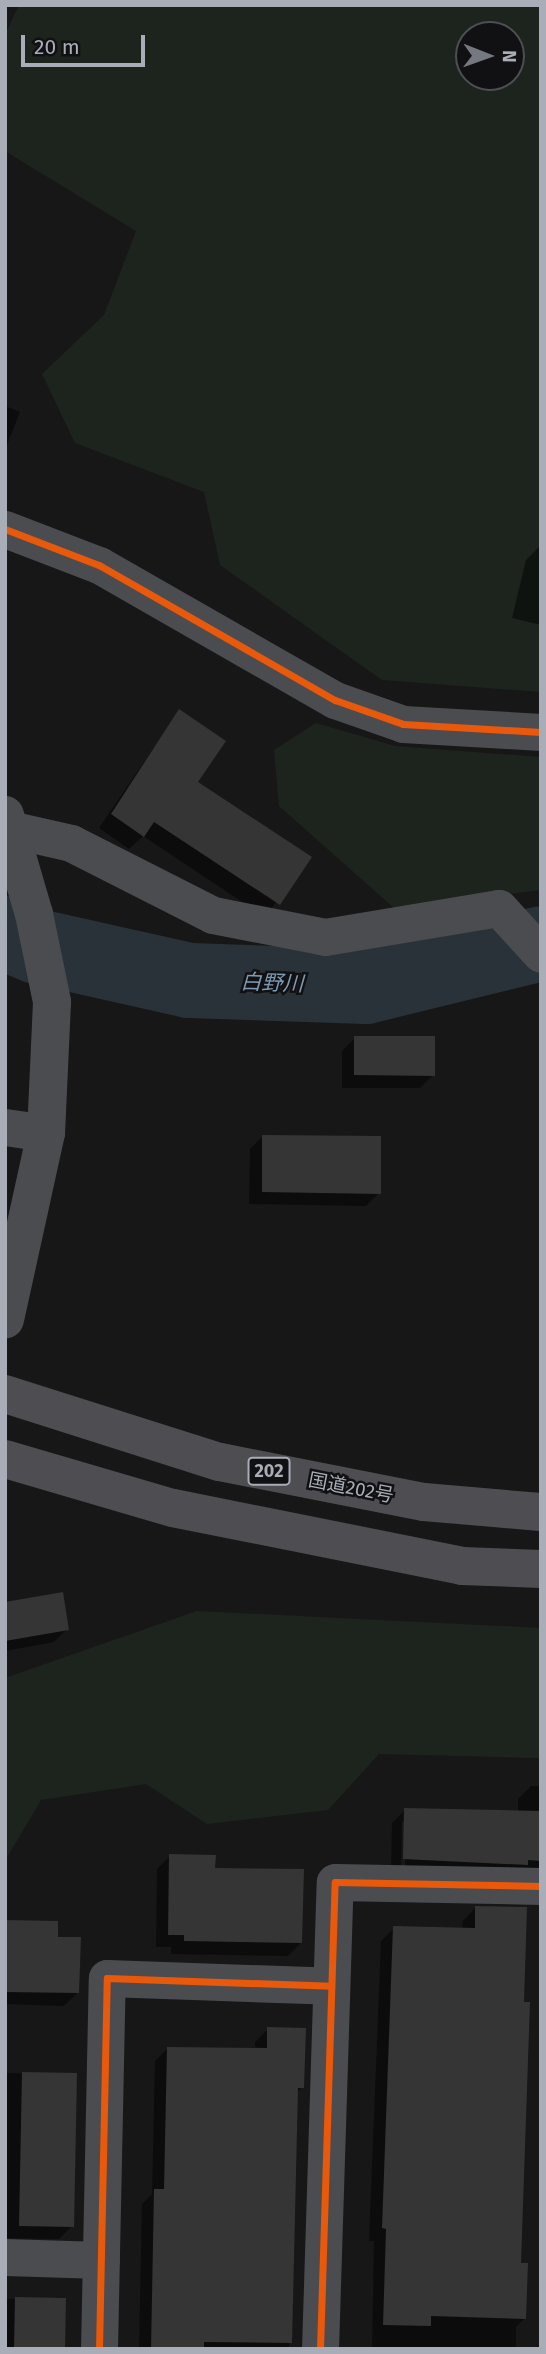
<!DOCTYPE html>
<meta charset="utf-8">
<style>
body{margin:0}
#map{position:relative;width:546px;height:2354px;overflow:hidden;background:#171717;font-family:"Fira Sans","Noto Sans JP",sans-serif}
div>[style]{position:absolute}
.green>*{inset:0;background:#1d241e}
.shadow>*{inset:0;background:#0007}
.river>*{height:75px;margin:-37.5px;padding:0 37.5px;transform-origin:37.5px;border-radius:37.5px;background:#2a3239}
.building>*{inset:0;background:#353536}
.minor>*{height:37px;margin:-18.5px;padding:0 18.5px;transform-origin:18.5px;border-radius:18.5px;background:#4b4c50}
.tertiary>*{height:38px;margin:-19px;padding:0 19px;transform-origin:19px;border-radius:19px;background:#4b4c50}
.trunk>*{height:38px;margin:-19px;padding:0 19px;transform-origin:19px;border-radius:19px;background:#4e4e52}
.cycleway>*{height:7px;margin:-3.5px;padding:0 3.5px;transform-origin:3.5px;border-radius:3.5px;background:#e8590c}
span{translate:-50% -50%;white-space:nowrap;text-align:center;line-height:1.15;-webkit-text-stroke:5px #111113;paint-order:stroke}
.shield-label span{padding:2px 5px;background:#111113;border:2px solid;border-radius:5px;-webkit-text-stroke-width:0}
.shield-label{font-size:18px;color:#a8adb8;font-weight:700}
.street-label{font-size:19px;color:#a8adb8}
.water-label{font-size:21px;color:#7f9bb3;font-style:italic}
.frame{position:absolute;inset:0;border:7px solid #a8adb8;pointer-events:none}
.north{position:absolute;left:455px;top:21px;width:70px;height:70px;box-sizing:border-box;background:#111113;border:2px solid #4d4f55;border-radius:50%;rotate:91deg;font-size:19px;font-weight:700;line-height:28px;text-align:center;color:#a8adb8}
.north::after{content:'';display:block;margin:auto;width:24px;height:32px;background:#757880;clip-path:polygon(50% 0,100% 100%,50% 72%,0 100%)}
.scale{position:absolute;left:21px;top:35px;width:124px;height:32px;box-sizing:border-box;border:4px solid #a8adb8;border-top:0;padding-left:9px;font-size:21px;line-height:24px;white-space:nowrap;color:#a8adb8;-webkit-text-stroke:5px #111113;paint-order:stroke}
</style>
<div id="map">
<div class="green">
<i style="clip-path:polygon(evenodd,19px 5px,541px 5px,541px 692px,382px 680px,220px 565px,204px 492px,75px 443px,42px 374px,104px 315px,136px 231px,5px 151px,5px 35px,19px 5px,469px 35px,511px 35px,511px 77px,469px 77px,469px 35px)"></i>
<i style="clip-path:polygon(316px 723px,395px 746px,541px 757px,541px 890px,394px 908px,279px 806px,274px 750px)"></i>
<i style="clip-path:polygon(197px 1611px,541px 1628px,541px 1758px,379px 1754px,328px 1810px,207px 1824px,146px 1784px,41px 1800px,5px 1861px,5px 1678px)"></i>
</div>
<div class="shadow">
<i style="clip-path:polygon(5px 406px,20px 412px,5px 450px)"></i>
<i style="clip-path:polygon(539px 547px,541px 547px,541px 625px,512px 618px,526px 560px)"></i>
<i style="clip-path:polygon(179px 711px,196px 782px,309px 858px,265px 917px,143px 836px,129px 849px,99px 828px)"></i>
<i style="clip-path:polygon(355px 1038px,433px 1075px,420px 1088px,342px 1088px,342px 1051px)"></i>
<i style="clip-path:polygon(263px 1136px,379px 1193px,366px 1206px,249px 1204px,250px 1149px)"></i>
<i style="clip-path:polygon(5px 1604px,67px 1629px,54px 1642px,5px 1651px)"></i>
<i style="clip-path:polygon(evenodd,531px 1786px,541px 1786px,541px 1873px,391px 1871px,392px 1823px,405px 1810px,518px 1812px,518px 1799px,531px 1786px,402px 1821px,406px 1821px,405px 1868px,401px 1867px,402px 1821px)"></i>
<i style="clip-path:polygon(170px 1856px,213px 1869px,301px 1943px,288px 1956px,171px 1954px,171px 1947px,156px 1947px,157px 1869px)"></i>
<i style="clip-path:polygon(476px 1907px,525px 2318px,516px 2327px,516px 2349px,372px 2349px,374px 2241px,369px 2241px,381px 1941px,394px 1928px,462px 1930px,463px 1921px)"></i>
<i style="clip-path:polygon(5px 1921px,56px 1939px,77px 1993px,64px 2006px,5px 2004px)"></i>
<i style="clip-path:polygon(268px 2029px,302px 2087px,296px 2093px,289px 2349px,139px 2349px,142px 2204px,152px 2194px,155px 2061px,168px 2048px,255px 2050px,255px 2042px)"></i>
<i style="clip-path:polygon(5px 2073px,75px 2075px,72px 2226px,59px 2239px,7px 2238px)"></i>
<i style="clip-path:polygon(5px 2299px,64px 2300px,60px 2349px,5px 2349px)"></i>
</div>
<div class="river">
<i style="left:5px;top:933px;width:35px;rotate:22deg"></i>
<i style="left:37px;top:946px;width:156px;rotate:12.6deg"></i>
<i style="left:189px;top:980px;width:176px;rotate:2deg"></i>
<i style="left:365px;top:986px;width:181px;rotate:-13.7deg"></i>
</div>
<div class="building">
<i style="clip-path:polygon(179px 709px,226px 741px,198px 782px,312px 857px,280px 905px,154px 822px,144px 837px,111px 814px)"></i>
<i style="clip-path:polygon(354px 1036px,435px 1036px,435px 1076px,354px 1075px)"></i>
<i style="clip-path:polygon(262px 1135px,381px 1136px,381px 1194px,262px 1192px)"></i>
<i style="clip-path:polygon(63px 1592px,69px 1630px,5px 1641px,5px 1602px)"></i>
<i style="clip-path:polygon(404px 1808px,541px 1811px,541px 1861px,528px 1860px,528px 1865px,403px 1859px)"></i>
<i style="clip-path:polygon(169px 1854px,216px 1855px,215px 1868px,304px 1869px,302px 1943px,184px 1941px,184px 1935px,168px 1935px)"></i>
<i style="clip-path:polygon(475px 1906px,527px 1907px,524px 2002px,530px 2002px,521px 2263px,528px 2263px,526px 2319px,431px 2316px,431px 2326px,383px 2325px,386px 2229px,382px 2228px,393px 1926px,475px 1928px)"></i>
<i style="clip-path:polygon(5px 1920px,58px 1921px,58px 1937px,81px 1937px,79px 1993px,5px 1992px)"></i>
<i style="clip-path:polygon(267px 2027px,306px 2028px,304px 2088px,298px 2088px,292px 2343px,204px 2342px,204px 2349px,151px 2349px,154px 2189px,164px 2189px,167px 2047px,267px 2048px)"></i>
<i style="clip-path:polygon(22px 2072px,77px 2073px,74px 2227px,19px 2226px)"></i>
<i style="clip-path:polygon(15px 2297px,66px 2298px,65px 2349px,14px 2349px)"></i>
</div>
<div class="minor">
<i style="left:5px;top:529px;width:101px;rotate:21deg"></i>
<i style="left:99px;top:565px;width:272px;rotate:29.8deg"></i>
<i style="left:335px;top:700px;width:72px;rotate:19.4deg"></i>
<i style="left:403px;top:724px;width:138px;rotate:3.3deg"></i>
<i style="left:5px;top:828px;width:68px;rotate:12.8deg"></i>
<i style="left:71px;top:843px;width:159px;rotate:26.9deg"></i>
<i style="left:213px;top:915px;width:114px;rotate:11.1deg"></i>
<i style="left:325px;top:937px;width:176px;rotate:-9.5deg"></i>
<i style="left:499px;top:908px;width:62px;rotate:47.6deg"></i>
<i style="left:5px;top:1127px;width:41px;rotate:8.3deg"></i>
<i style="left:5px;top:2257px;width:96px;rotate:1.8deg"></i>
<i style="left:99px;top:2349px;width:371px;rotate:-88.8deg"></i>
<i style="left:107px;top:1978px;width:224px;rotate:2deg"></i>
<i style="left:320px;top:2349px;width:467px;rotate:-88.2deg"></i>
<i style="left:335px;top:1882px;width:206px;rotate:1.1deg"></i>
</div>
<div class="tertiary">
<i style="left:5px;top:815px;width:103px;rotate:73.7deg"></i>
<i style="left:34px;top:914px;width:90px;rotate:78.4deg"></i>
<i style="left:52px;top:1002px;width:131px;rotate:92.6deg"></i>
<i style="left:46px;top:1133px;width:191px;rotate:102.4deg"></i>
</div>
<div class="trunk">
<i style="left:5px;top:1394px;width:225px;rotate:17.6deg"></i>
<i style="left:220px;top:1462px;width:208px;rotate:11.1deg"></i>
<i style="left:424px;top:1502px;width:117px;rotate:4.9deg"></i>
<i style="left:5px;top:1459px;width:175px;rotate:16.3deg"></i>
<i style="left:173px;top:1508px;width:295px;rotate:11.3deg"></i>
<i style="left:462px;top:1566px;width:79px;rotate:2.2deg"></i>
</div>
<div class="cycleway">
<i style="left:5px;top:529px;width:101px;rotate:21deg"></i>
<i style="left:99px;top:565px;width:272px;rotate:29.8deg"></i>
<i style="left:335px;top:700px;width:72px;rotate:19.4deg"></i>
<i style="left:403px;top:724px;width:138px;rotate:3.3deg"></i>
<i style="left:99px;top:2349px;width:371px;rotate:-88.8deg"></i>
<i style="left:107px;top:1978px;width:224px;rotate:2deg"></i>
<i style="left:320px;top:2349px;width:467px;rotate:-88.2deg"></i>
<i style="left:335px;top:1882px;width:206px;rotate:1.1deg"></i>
</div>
<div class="shield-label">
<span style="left:269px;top:1471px">202</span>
</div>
<div class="street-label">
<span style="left:351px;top:1488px;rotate:11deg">国道202号</span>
</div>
<div class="water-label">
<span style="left:272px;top:983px;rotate:2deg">白野川</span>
</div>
<div class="frame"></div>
<div class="north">N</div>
<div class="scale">20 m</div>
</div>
